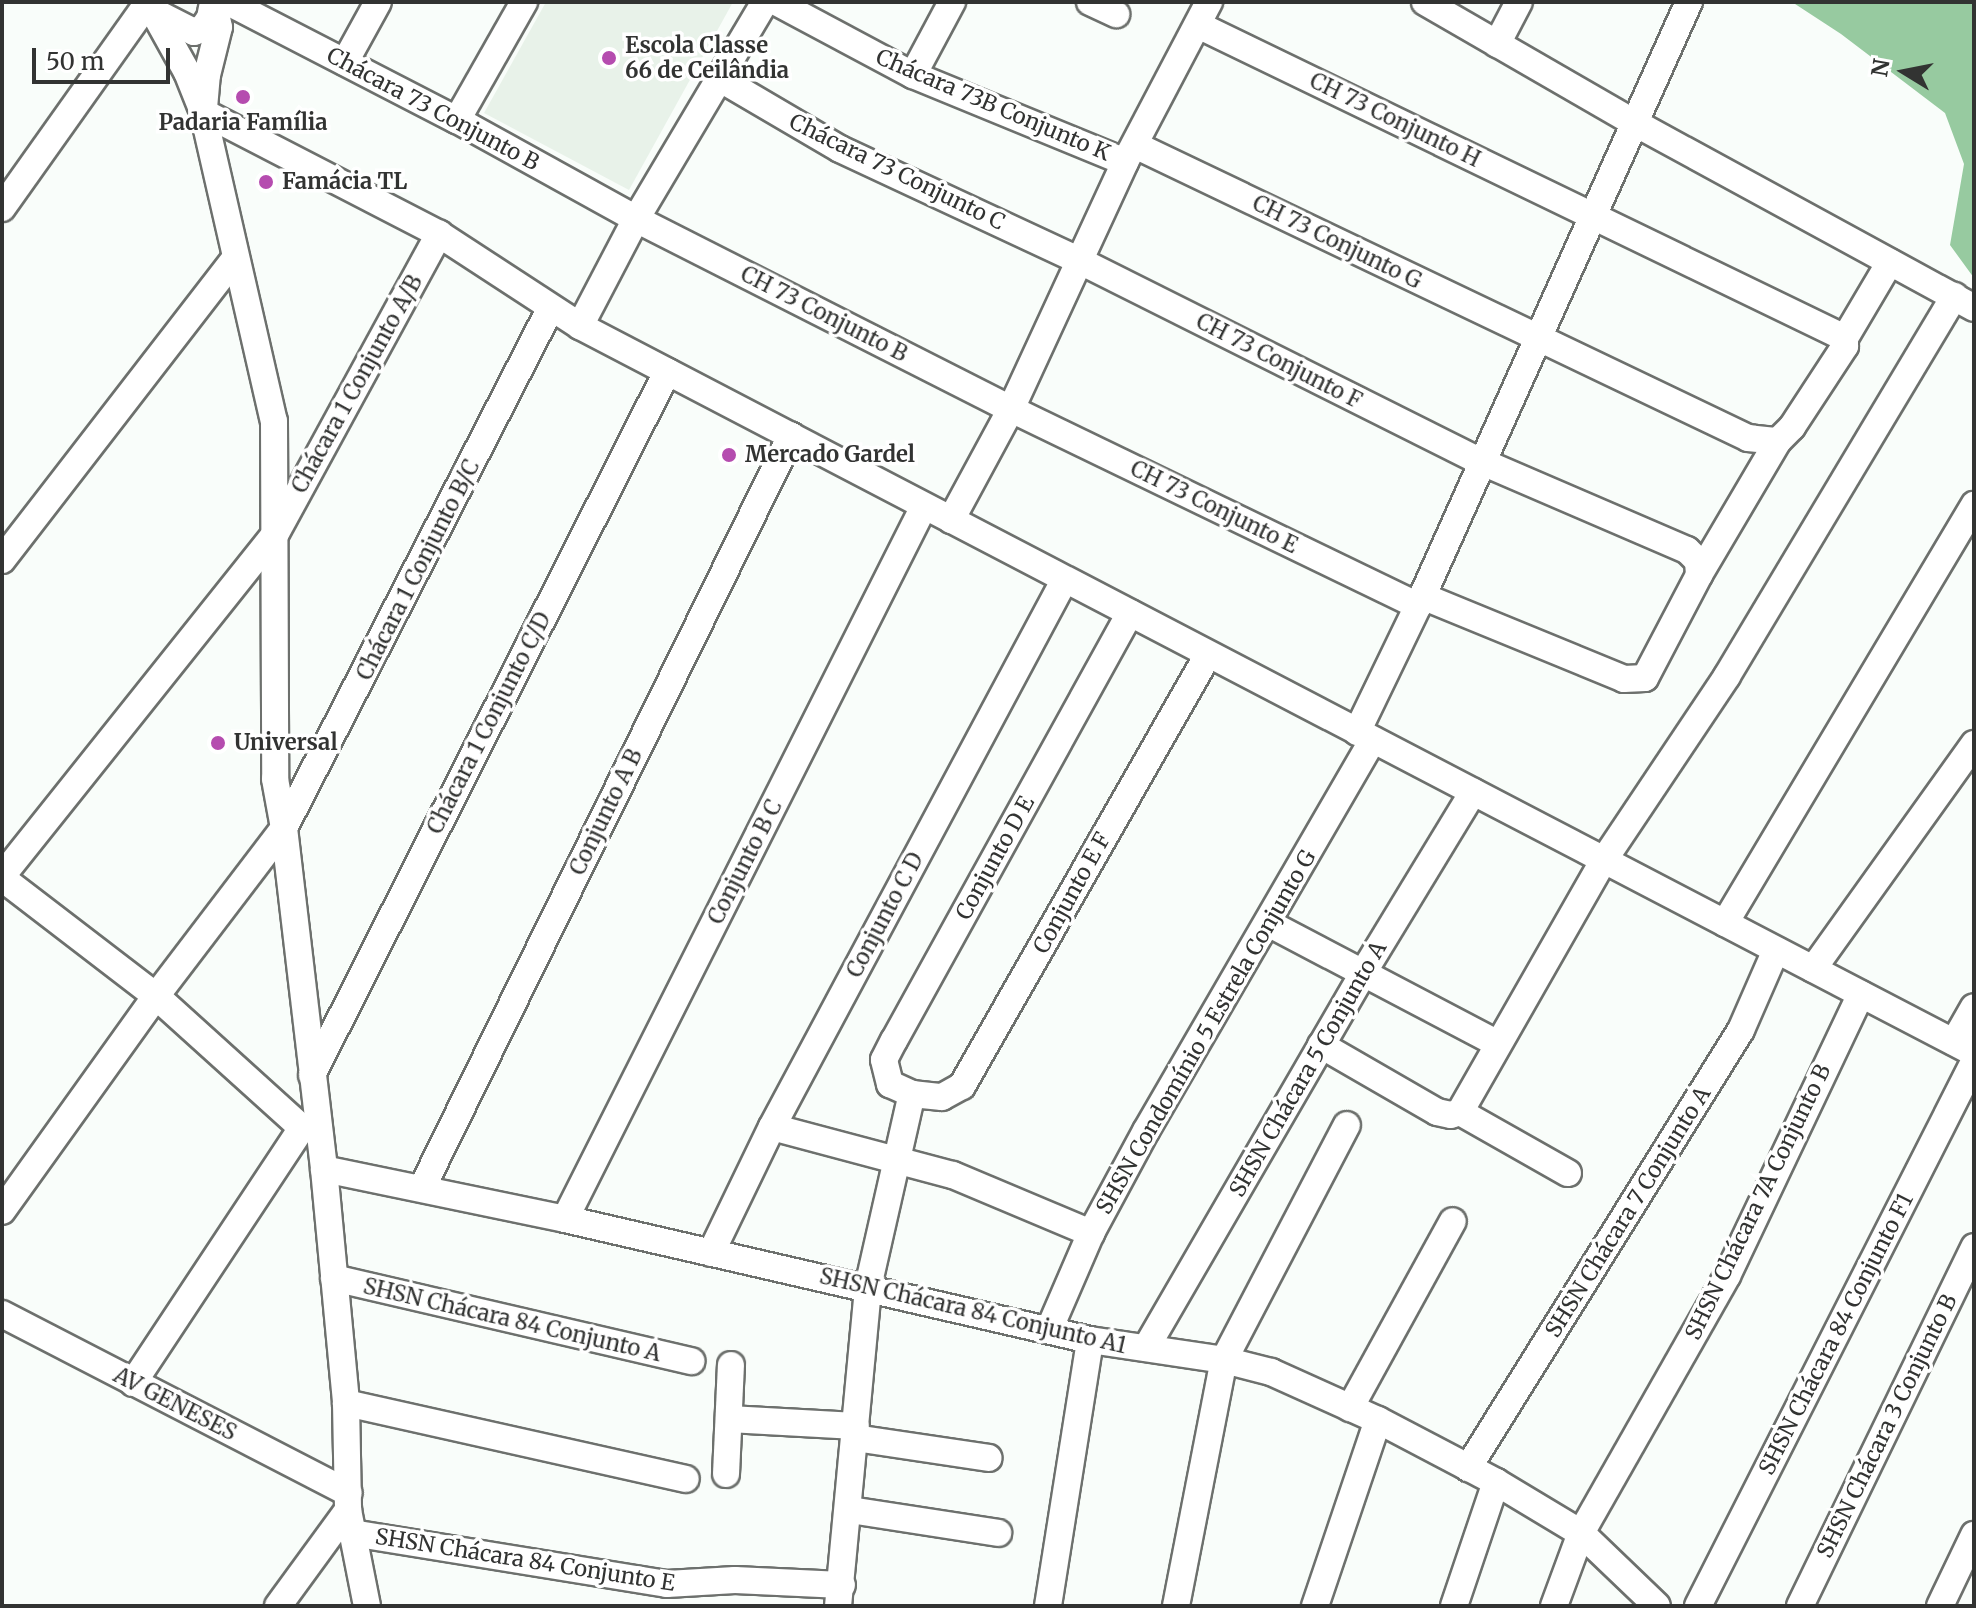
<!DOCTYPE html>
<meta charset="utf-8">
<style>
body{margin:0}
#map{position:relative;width:1976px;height:1608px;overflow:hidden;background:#f9fdfa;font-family:Merriweather,serif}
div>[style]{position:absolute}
.built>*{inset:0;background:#e8f2e9}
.forest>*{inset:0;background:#97caa0}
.roads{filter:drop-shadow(2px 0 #6d706d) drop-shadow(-2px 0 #6d706d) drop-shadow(0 2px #6d706d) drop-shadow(0 -2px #6d706d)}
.minor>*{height:26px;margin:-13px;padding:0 13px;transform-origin:13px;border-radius:13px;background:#fff}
.dots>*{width:22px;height:22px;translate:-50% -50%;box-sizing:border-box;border:4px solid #fff;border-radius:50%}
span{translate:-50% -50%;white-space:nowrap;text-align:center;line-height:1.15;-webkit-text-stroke:7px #fff;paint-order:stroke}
.poi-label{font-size:22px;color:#323332;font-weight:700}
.left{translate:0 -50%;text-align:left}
.street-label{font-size:22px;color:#323332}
.frame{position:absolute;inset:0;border:4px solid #323332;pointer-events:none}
.north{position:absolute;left:1864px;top:32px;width:80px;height:80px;-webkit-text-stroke:6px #fff;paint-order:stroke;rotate:280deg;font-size:22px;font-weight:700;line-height:32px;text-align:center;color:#323332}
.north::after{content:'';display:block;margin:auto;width:28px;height:36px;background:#323332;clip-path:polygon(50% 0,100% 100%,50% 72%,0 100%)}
.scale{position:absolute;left:32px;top:48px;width:138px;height:36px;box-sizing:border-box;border:4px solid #323332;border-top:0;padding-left:10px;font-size:24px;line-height:28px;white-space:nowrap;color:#323332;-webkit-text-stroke:6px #fff;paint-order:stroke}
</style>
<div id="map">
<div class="built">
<i style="clip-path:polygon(546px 2px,733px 2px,629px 190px,484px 113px)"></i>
</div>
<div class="forest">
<i style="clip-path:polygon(1792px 2px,1974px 2px,1974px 278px,1950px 245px,1964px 164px,1945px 113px,1841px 34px)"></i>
</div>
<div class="roads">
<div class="minor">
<i style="left:228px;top:2px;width:258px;rotate:27.3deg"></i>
<i style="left:457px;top:120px;width:205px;rotate:28.9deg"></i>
<i style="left:636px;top:219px;width:420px;rotate:26.9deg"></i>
<i style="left:1011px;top:409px;width:452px;rotate:25.8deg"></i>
<i style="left:776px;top:2px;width:155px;rotate:28.1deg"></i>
<i style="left:913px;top:75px;width:229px;rotate:22.3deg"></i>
<i style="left:1090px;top:2px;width:29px;rotate:25deg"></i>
<i style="left:1425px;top:2px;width:242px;rotate:30deg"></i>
<i style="left:1635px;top:123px;width:386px;rotate:28.6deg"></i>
<i style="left:151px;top:10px;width:48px;rotate:27.1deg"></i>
<i style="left:194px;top:32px;width:10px;rotate:-24deg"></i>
<i style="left:203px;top:28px;width:12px;rotate:-55deg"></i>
<i style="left:210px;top:18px;width:16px;rotate:-79deg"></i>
<i style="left:153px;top:11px;width:70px;rotate:60.9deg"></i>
<i style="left:187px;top:72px;width:43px;rotate:68.2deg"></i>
<i style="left:203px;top:112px;width:317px;rotate:77.1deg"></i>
<i style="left:274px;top:421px;width:358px;rotate:89.8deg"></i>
<i style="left:275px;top:779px;width:50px;rotate:79.6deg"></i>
<i style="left:284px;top:828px;width:343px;rotate:83.3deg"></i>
<i style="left:324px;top:1169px;width:235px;rotate:84.6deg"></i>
<i style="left:346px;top:1403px;width:107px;rotate:88.9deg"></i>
<i style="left:348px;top:1510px;width:98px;rotate:78.8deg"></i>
<i style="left:1198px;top:25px;width:719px;rotate:25.82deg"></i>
<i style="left:1497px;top:44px;width:47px;rotate:-62.4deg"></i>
<i style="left:345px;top:62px;width:68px;rotate:-61.2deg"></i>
<i style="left:913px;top:75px;width:83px;rotate:-61.9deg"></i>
<i style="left:719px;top:78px;width:140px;rotate:30.4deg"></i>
<i style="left:840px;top:149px;width:263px;rotate:25deg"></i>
<i style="left:1078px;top:260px;width:449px;rotate:26.6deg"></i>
<i style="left:1480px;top:461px;width:225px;rotate:23.3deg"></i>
<i style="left:1687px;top:550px;width:16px;rotate:45deg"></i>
<i style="left:1698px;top:561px;width:14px;rotate:86deg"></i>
<i style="left:204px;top:108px;width:33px;rotate:-85deg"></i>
<i style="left:207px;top:75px;width:49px;rotate:-76deg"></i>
<i style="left:219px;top:27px;width:22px;rotate:-103deg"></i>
<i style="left:203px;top:112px;width:266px;rotate:27.3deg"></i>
<i style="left:439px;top:234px;width:168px;rotate:33.1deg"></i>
<i style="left:580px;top:326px;width:1572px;rotate:27.54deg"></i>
<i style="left:457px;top:120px;width:136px;rotate:-60.4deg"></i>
<i style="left:1137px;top:146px;width:677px;rotate:25.54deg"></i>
<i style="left:1748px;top:438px;width:30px;rotate:6deg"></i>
<i style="left:2px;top:208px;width:247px;rotate:-54.6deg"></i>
<i style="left:580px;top:326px;width:121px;rotate:-62.4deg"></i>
<i style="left:636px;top:219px;width:252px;rotate:-59.3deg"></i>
<i style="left:951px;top:520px;width:126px;rotate:-61.6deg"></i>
<i style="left:1011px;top:409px;width:272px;rotate:-65.2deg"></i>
<i style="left:1125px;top:162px;width:181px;rotate:-62.3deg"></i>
<i style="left:2px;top:560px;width:381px;rotate:-52.3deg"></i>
<i style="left:1422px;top:596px;width:218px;rotate:22.3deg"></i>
<i style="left:1624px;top:679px;width:21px;rotate:-3deg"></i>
<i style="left:1645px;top:678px;width:116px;rotate:-62.3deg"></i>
<i style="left:1699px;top:575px;width:156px;rotate:-59.5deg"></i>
<i style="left:1778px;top:441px;width:20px;rotate:-45deg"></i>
<i style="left:1792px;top:427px;width:97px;rotate:-56.8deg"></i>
<i style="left:1845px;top:346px;width:8px;rotate:-90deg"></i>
<i style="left:1845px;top:338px;width:88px;rotate:-59.4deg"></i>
<i style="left:1130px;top:613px;width:488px;rotate:118.9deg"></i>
<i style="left:894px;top:1040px;width:22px;rotate:117deg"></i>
<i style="left:884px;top:1060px;width:25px;rotate:76deg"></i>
<i style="left:890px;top:1084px;width:24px;rotate:24deg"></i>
<i style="left:912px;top:1094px;width:30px;rotate:6deg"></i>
<i style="left:942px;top:1097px;width:23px;rotate:-29deg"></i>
<i style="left:962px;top:1086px;width:497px;rotate:-60.3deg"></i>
<i style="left:1357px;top:732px;width:140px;rotate:-64.2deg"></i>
<i style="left:1418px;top:606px;width:662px;rotate:-65.84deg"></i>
<i style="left:2px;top:876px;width:439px;rotate:-51.4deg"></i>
<i style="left:276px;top:533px;width:341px;rotate:-61.4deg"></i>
<i style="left:2px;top:878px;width:194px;rotate:37.5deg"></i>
<i style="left:156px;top:996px;width:197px;rotate:42.1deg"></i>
<i style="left:1268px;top:923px;width:259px;rotate:27.7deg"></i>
<i style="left:1725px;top:923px;width:487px;rotate:-59.2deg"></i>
<i style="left:1813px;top:969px;width:277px;rotate:-54.4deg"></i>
<i style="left:1954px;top:1042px;width:40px;rotate:-60.3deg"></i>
<i style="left:1321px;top:1045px;width:134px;rotate:30deg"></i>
<i style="left:1437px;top:1112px;width:14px;rotate:12deg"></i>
<i style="left:1451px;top:1115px;width:9px;rotate:-18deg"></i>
<i style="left:1460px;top:1112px;width:290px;rotate:-60.3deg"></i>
<i style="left:1604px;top:860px;width:221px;rotate:-56.2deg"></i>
<i style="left:1727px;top:676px;width:443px;rotate:-59.1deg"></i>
<i style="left:312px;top:1075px;width:788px;rotate:-63.21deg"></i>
<i style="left:1460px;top:1112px;width:124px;rotate:29.5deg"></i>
<i style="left:772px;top:1127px;width:187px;rotate:14.9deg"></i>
<i style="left:953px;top:1175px;width:150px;rotate:22.8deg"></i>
<i style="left:324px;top:1169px;width:246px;rotate:11.7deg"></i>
<i style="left:565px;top:1219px;width:539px;rotate:12.98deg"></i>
<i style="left:1090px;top:1340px;width:135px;rotate:8.5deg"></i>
<i style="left:1224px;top:1360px;width:49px;rotate:14.3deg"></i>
<i style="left:1271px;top:1372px;width:117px;rotate:24.2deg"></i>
<i style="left:1378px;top:1420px;width:133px;rotate:27.7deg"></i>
<i style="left:1496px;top:1482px;width:99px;rotate:31deg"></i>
<i style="left:1581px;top:1533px;width:105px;rotate:43.8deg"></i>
<i style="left:422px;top:1188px;width:838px;rotate:-63.86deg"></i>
<i style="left:2px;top:1211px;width:264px;rotate:-54.4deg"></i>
<i style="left:156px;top:996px;width:211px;rotate:-52.7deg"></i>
<i style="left:284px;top:828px;width:583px;rotate:-62.86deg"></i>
<i style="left:565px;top:1219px;width:798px;rotate:-63.27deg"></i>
<i style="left:711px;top:1253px;width:140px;rotate:-64.2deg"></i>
<i style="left:772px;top:1127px;width:621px;rotate:-61.87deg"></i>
<i style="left:334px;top:1278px;width:367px;rotate:13.1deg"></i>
<i style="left:2px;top:1314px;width:390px;rotate:27.3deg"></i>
<i style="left:1049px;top:1330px;width:106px;rotate:-66.6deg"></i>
<i style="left:1091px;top:1233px;width:116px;rotate:-61.7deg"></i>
<i style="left:1146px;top:1131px;width:452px;rotate:-59.9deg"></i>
<i style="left:1146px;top:1348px;width:433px;rotate:-59.9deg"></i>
<i style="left:1363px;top:973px;width:212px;rotate:-58.7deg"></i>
<i style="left:133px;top:1383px;width:306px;rotate:-56.5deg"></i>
<i style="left:302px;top:1128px;width:14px;rotate:-8deg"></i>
<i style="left:346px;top:1403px;width:348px;rotate:12.6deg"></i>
<i style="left:1350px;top:1408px;width:213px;rotate:-61.2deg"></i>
<i style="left:729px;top:1419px;width:127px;rotate:3.2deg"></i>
<i style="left:855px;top:1438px;width:135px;rotate:8.5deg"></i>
<i style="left:1468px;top:1468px;width:516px;rotate:-58.07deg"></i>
<i style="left:1741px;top:1030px;width:87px;rotate:-66.4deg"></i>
<i style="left:726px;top:1474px;width:109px;rotate:-87.4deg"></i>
<i style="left:850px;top:1510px;width:150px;rotate:8.8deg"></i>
<i style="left:352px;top:1533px;width:319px;rotate:9.2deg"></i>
<i style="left:667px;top:1584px;width:68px;rotate:-3.4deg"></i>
<i style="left:735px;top:1580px;width:107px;rotate:2.7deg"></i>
<i style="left:278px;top:1606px;width:119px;rotate:-53.9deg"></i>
<i style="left:838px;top:1606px;width:320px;rotate:-84.6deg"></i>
<i style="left:868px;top:1287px;width:198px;rotate:-77.2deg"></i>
<i style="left:1048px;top:1606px;width:269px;rotate:-81deg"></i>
<i style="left:1176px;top:1606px;width:251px;rotate:-79deg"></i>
<i style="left:1224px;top:1360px;width:265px;rotate:-62.4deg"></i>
<i style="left:1315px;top:1606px;width:196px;rotate:-71.3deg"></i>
<i style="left:1454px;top:1606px;width:131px;rotate:-71.3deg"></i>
<i style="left:1554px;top:1606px;width:78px;rotate:-69.7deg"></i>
<i style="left:1581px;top:1533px;width:296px;rotate:-60.4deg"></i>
<i style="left:1727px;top:1276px;width:312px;rotate:-64.6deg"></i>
<i style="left:1698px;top:1606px;width:610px;rotate:-63.1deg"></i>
<i style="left:1800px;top:1606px;width:399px;rotate:-64.1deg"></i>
<i style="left:1940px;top:1606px;width:79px;rotate:-64.4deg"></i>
</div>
</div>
<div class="dots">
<i style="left:609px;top:58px;background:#b54caf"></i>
<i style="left:243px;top:97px;background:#b54caf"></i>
<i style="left:266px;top:182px;background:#b54caf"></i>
<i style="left:729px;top:455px;background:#b54caf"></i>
<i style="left:218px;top:743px;background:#b54caf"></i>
</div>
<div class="poi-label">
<span class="left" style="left:625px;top:58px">Escola Classe<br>66 de Ceilândia</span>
<span style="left:243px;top:123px">Padaria Família</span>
<span class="left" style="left:282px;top:182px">Famácia TL</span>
<span class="left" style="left:745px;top:455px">Mercado Gardel</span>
<span class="left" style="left:234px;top:743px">Universal</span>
</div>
<div class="street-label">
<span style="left:993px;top:105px;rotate:23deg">Chácara 73B Conjunto K</span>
<span style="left:433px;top:109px;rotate:28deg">Chácara 73 Conjunto B</span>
<span style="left:1395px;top:120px;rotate:26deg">CH 73 Conjunto H</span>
<span style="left:897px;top:172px;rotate:26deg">Chácara 73 Conjunto C</span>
<span style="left:1337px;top:242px;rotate:26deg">CH 73 Conjunto G</span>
<span style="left:824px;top:314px;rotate:27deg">CH 73 Conjunto B</span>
<span style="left:1279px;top:361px;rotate:27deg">CH 73 Conjunto F</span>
<span style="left:357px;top:384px;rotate:-61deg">Chácara 1 Conjunto A/B</span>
<span style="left:1214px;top:507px;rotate:26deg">CH 73 Conjunto E</span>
<span style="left:418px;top:570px;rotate:-63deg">Chácara 1 Conjunto B/C</span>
<span style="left:489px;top:723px;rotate:-63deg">Chácara 1 Conjunto C/D</span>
<span style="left:606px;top:812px;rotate:-64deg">Conjunto A B</span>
<span style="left:995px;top:858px;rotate:-61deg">Conjunto D E</span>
<span style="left:745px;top:862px;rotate:-63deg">Conjunto B C</span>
<span style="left:1072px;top:893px;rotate:-61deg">Conjunto E F</span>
<span style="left:885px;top:915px;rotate:-62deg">Conjunto C D</span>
<span style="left:1206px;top:1032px;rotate:-60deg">SHSN Condomínio 5 Estrela Conjunto G</span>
<span style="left:1308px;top:1069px;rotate:-60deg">SHSN Chácara 5 Conjunto A</span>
<span style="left:1758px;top:1202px;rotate:-64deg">SHSN Chácara 7A Conjunto B</span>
<span style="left:1628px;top:1212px;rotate:-58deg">SHSN Chácara 7 Conjunto A</span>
<span style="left:973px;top:1311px;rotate:13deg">SHSN Chácara 84 Conjunto A1</span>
<span style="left:512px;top:1320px;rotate:13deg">SHSN Chácara 84 Conjunto A</span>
<span style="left:1836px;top:1334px;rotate:-63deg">SHSN Chácara 84 Conjunto F1</span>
<span style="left:175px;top:1404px;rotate:27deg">AV GENESES</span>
<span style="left:1887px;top:1426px;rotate:-64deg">SHSN Chácara 3 Conjunto B</span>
<span style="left:525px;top:1560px;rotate:9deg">SHSN Chácara 84 Conjunto E</span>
</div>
<div class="frame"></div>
<div class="north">N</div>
<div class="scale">50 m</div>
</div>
